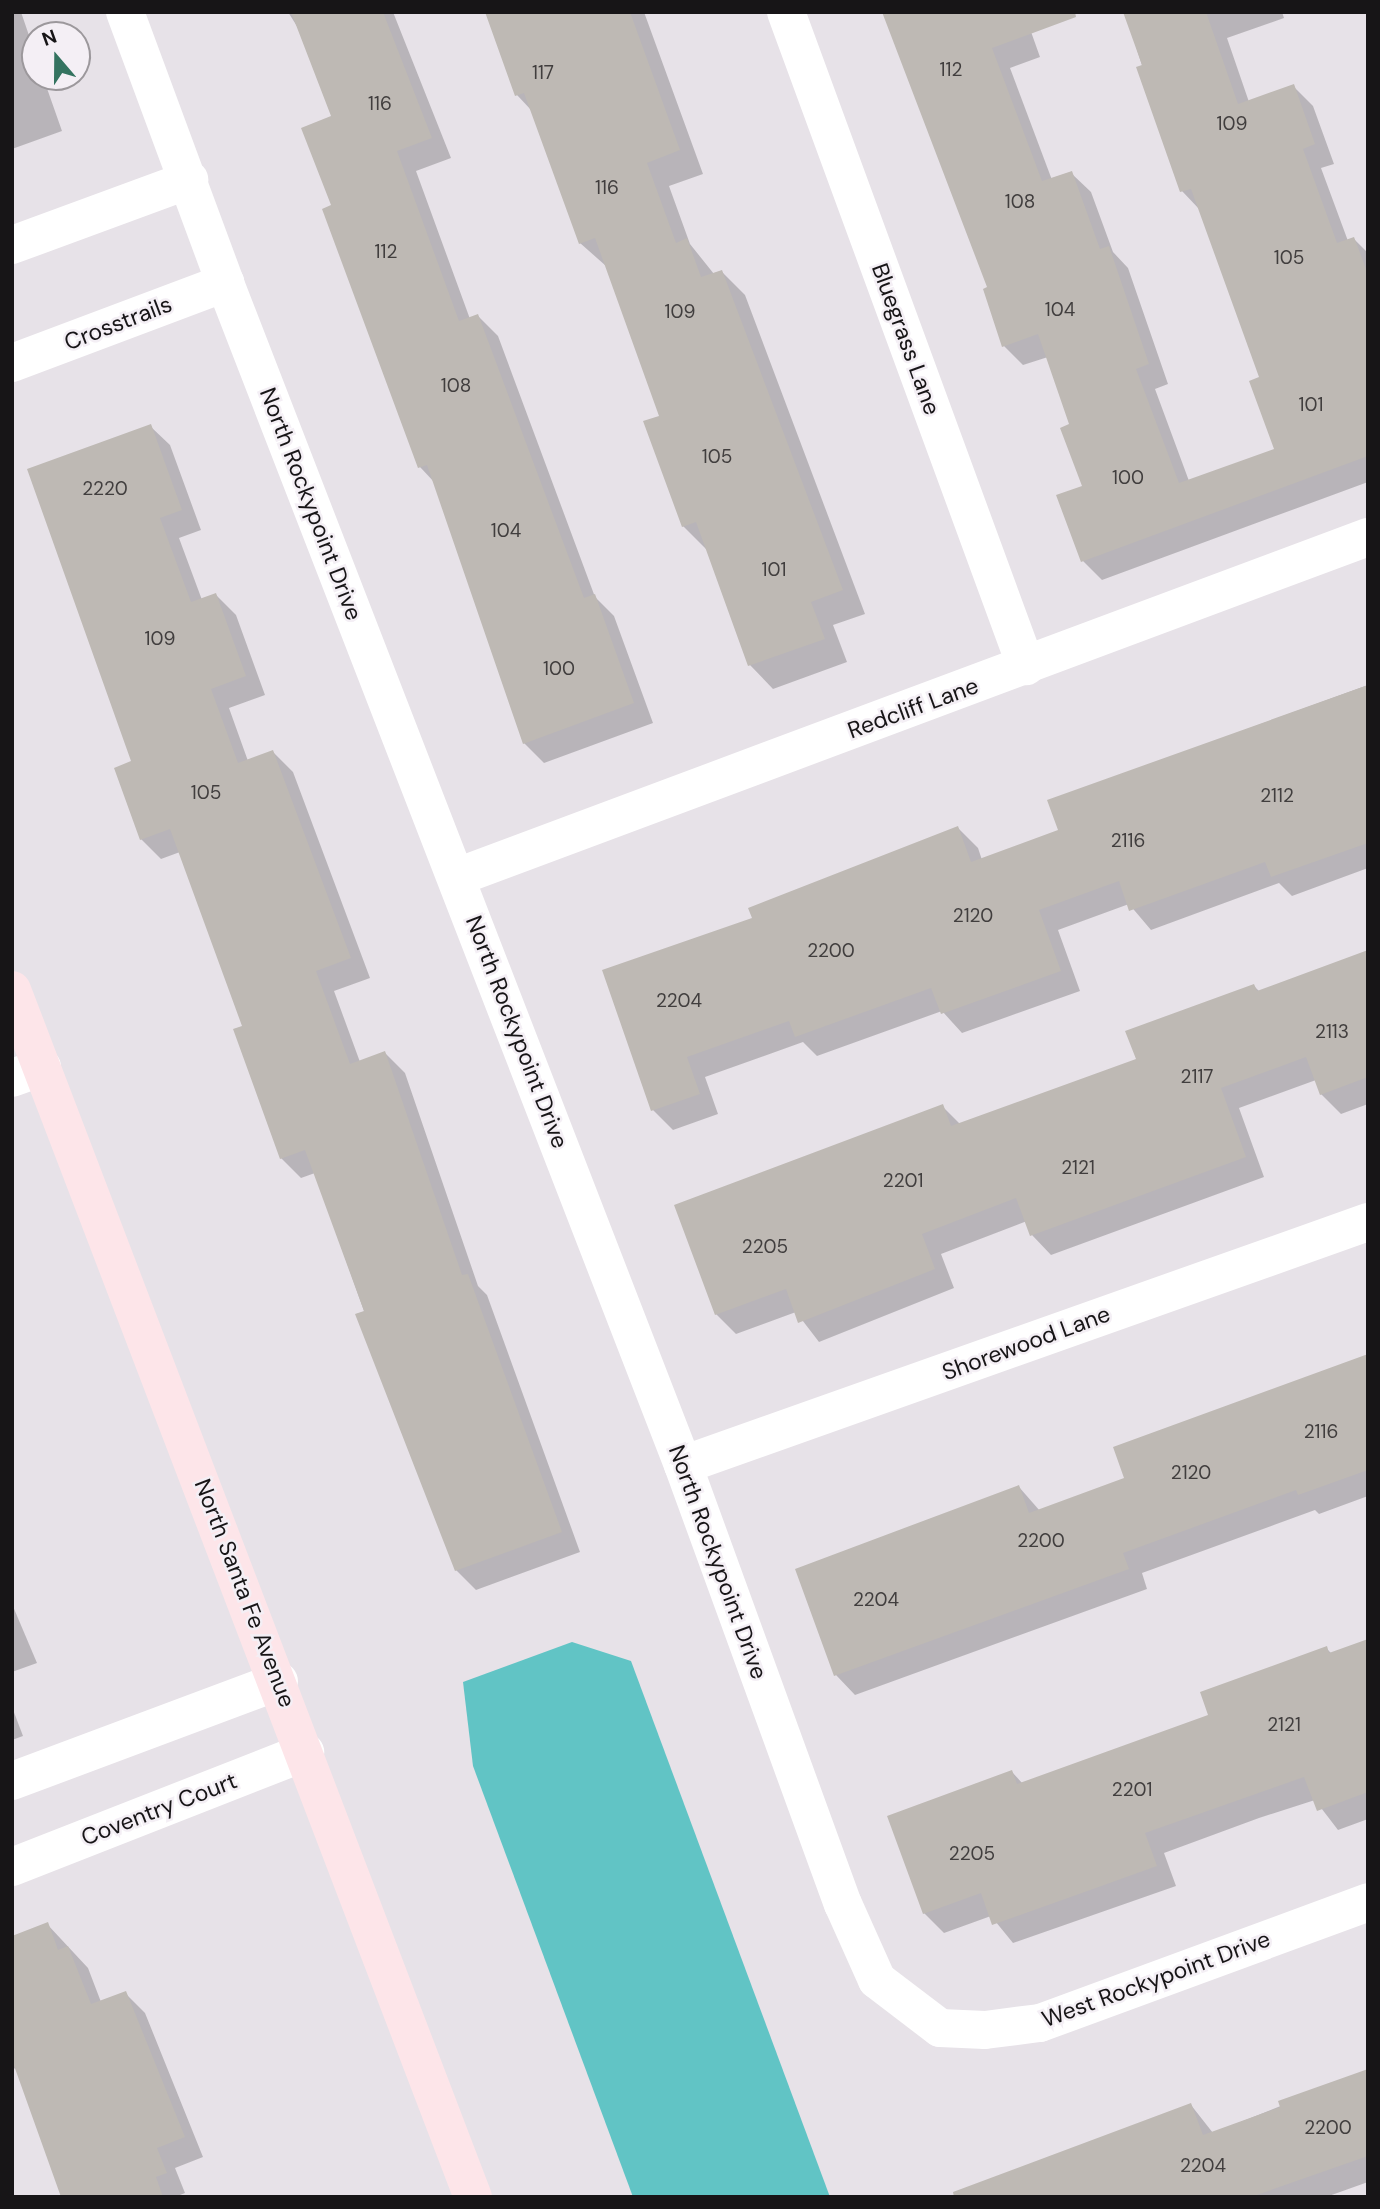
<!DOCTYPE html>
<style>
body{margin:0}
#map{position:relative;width:1380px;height:2209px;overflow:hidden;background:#e7e2e8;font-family:"DM Sans",sans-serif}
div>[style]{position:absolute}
.water>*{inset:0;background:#61c4c5}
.shadow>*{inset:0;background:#0003}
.building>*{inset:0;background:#beb9b4}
.minor>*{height:38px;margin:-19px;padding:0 19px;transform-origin:19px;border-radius:19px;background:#fff}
.secondary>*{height:38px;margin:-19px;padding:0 19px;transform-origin:19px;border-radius:19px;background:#fde5e9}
span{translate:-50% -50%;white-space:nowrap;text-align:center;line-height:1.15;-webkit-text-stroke:5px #f4eff5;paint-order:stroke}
.number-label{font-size:19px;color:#413e3e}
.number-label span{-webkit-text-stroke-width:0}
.street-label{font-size:23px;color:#171517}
.frame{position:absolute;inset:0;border:14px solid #171517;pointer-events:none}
.north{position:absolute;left:21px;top:21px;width:70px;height:70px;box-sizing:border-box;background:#f4eff5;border:2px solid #9c989c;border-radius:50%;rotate:340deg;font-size:19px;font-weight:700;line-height:28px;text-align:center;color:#171517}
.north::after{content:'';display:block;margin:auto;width:24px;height:32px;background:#347360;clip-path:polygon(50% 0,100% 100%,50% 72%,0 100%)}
</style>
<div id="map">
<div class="water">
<i style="clip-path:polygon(572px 1642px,631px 1661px,830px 2197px,633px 2197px,473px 1766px,463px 1682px)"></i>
</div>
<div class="shadow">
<i style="clip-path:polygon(12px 12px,21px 12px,35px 53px,35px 77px,43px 77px,62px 131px,12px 149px)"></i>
<i style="clip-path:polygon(288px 12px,393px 12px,451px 158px,416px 171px,470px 319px,478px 316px,498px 336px,595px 597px,614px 616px,653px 723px,544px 763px,524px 743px,435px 483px,420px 467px,334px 206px,333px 117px,300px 31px)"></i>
<i style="clip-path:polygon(487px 12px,644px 12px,703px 174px,669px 186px,690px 244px,714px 274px,722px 272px,745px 295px,865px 614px,833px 625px,847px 662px,773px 689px,750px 665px,708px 551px,683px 526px,661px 417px,606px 266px,580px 243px,532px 111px,517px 95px)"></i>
<i style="clip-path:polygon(886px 12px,1024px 12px,1040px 57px,1010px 68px,1052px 180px,1071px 173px,1091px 192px,1113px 252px,1128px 268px,1168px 384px,1155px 389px,1189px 481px,1276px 450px,1261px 378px,1200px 210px,1182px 191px,1125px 12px,1282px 12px,1284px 18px,1227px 38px,1249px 102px,1293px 86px,1313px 106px,1334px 164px,1321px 168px,1348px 241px,1354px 239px,1368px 253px,1368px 482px,1102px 580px,1083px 561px,1084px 487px,1072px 425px,1048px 357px,1023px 365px,1004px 346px,990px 288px)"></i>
<i style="clip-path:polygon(150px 426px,170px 445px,201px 530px,179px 538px,202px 600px,216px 595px,236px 615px,265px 695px,229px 708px,248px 761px,273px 752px,293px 772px,370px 978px,334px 991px,360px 1062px,385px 1053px,405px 1073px,478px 1286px,487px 1295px,580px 1552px,476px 1590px,456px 1570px,315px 1173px,301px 1178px,281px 1158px,244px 1027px,180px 852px,161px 859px,141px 839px,134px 762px)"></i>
<i style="clip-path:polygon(1368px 685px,1368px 868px,1292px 896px,1279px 883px,1151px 930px,1129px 904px,1058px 930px,1080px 991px,962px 1033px,942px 1011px,817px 1056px,803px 1042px,705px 1077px,718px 1114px,673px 1130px,653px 1110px,754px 919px,958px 828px,978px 848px,982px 860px,1060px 831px,1050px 801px)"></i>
<i style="clip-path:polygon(1368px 952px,1368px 1104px,1341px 1114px,1321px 1094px,1316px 1080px,1239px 1108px,1264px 1177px,1051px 1255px,1032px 1235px,1027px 1221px,941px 1254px,954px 1288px,819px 1342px,796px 1312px,736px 1334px,716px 1314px,942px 1106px,960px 1124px,1138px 1060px,1254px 986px,1260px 992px)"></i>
<i style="clip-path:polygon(1368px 1357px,1368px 1496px,1319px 1514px,1315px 1510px,1142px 1573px,1147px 1589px,855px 1695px,836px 1675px,1019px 1487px,1040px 1511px,1126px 1479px)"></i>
<i style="clip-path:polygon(12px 1604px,37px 1663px,12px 1672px)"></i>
<i style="clip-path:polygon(1368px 1641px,1368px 1819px,1338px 1830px,1315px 1800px,1259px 1818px,1164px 1853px,1176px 1886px,1013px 1943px,991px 1916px,944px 1933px,924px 1913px,1012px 1772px,1023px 1784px,1210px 1716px,1326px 1648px,1332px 1654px)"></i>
<i style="clip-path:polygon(12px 1707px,23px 1736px,12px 1740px)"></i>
<i style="clip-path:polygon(47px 1924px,88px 1968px,101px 2002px,125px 1993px,145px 2013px,203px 2157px,175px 2168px,185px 2193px,175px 2197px,63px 2197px,17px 2068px,12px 2069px,12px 1937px)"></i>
<i style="clip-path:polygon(1368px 2071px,1368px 2182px,1326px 2197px,1032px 2197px,1191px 2105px,1213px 2133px)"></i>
</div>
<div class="building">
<i style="clip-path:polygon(291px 12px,383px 12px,432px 138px,397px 151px,459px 321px,478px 314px,584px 598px,595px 594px,634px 703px,523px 744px,427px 465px,418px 468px,322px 209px,331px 205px,301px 128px,331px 116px)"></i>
<i style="clip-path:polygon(485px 12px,630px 12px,680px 150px,647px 163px,676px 243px,687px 238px,701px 277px,722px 270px,843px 590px,811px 602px,825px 639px,748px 666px,696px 522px,682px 527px,643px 421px,659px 416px,595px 238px,579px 244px,524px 93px,515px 96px)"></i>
<i style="clip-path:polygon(882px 12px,1075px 12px,1076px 17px,992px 48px,1042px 181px,1072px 171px,1100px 249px,1109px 246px,1149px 364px,1136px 369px,1179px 483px,1274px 449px,1249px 381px,1259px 377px,1191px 189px,1180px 192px,1136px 67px,1142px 65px,1123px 12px,1206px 12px,1238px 104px,1294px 84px,1315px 144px,1303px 149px,1337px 243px,1354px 237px,1368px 274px,1368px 456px,1081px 562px,1056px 495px,1082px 486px,1060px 428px,1069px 424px,1038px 334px,1002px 347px,983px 289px,987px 287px)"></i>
<i style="clip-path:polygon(151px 424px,182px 510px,160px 518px,191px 602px,216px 593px,246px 676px,211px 689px,238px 763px,273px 750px,351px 958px,316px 971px,350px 1064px,385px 1051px,462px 1275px,468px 1274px,562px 1532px,455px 1571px,355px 1314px,364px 1311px,305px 1150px,280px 1159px,233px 1029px,242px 1026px,170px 829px,140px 840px,114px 768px,131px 761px,27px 469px)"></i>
<i style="clip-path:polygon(1368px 685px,1368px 843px,1271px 877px,1265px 862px,1129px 911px,1119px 881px,1039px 910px,1061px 971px,941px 1014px,931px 988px,795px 1037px,789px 1021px,687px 1057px,700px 1094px,651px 1111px,602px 970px,752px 918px,748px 908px,958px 826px,971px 862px,1058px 830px,1047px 800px)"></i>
<i style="clip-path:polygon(1368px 950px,1368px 1077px,1320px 1095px,1306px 1057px,1221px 1088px,1246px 1157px,1030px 1236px,1016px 1198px,922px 1234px,935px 1269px,798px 1323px,786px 1289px,715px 1315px,674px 1205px,943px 1104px,951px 1126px,1136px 1059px,1125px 1031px,1254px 984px,1257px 991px)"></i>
<i style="clip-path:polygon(1368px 1354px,1368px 1470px,1298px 1495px,1296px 1490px,1123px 1553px,1129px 1569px,834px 1676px,795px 1569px,1019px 1485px,1029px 1513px,1124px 1478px,1113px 1447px)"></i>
<i style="clip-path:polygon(1368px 1639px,1368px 1792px,1317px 1811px,1304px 1777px,1145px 1833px,1157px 1866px,1093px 1889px,992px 1925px,981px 1893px,923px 1914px,887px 1816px,1012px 1770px,1017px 1784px,1208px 1715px,1200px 1692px,1327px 1646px,1329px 1653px)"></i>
<i style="clip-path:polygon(48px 1922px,58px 1950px,68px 1946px,91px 2004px,126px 1991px,185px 2137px,157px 2148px,167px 2173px,156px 2177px,163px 2197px,61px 2197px,12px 2060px,12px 1936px)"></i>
<i style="clip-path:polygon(1368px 2069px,1368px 2156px,1251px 2197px,954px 2197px,953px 2192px,1191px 2103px,1203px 2135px,1280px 2107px,1278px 2101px)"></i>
</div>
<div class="minor">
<i style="left:125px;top:12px;width:289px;rotate:69.7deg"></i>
<i style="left:225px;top:283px;width:1268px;rotate:68.82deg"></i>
<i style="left:683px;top:1465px;width:467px;rotate:70deg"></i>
<i style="left:843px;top:1904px;width:83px;rotate:65.9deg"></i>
<i style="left:877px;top:1980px;width:79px;rotate:37.3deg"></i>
<i style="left:940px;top:2028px;width:45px;rotate:2.5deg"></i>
<i style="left:985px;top:2030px;width:55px;rotate:-7.3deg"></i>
<i style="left:1040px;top:2023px;width:350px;rotate:-20.2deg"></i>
<i style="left:786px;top:12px;width:697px;rotate:69.85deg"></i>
<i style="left:12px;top:245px;width:189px;rotate:-20.2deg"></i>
<i style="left:12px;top:363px;width:228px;rotate:-20.6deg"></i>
<i style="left:457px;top:877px;width:972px;rotate:-20.47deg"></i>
<i style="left:12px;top:1078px;width:32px;rotate:-20deg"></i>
<i style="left:683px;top:1465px;width:727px;rotate:-19.53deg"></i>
<i style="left:12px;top:1781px;width:285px;rotate:-20.5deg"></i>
<i style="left:12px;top:1867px;width:315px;rotate:-21.4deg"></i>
</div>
<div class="secondary">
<i style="left:12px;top:990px;width:1292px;rotate:69.1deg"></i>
</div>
<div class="number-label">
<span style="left:951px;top:70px">112</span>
<span style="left:543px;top:73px">117</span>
<span style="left:380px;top:104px">116</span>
<span style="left:1232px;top:124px">109</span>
<span style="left:607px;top:188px">116</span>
<span style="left:1020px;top:202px">108</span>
<span style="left:386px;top:252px">112</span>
<span style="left:1289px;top:258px">105</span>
<span style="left:1060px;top:310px">104</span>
<span style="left:680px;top:312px">109</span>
<span style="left:456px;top:386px">108</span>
<span style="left:1311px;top:405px">101</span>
<span style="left:717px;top:457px">105</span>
<span style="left:1128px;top:478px">100</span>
<span style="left:105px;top:489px">2220</span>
<span style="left:506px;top:531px">104</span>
<span style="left:774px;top:570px">101</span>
<span style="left:160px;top:639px">109</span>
<span style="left:559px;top:669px">100</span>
<span style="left:206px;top:793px">105</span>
<span style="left:1277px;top:796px">2112</span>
<span style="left:1128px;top:841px">2116</span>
<span style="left:973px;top:916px">2120</span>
<span style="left:831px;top:951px">2200</span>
<span style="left:679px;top:1001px">2204</span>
<span style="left:1332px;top:1032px">2113</span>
<span style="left:1197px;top:1077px">2117</span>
<span style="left:1078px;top:1168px">2121</span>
<span style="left:903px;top:1181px">2201</span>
<span style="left:765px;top:1247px">2205</span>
<span style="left:1321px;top:1432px">2116</span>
<span style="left:1191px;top:1473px">2120</span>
<span style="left:1041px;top:1541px">2200</span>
<span style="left:876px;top:1600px">2204</span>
<span style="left:1284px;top:1725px">2121</span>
<span style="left:1132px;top:1790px">2201</span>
<span style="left:972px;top:1854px">2205</span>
<span style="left:1328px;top:2128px">2200</span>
<span style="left:1203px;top:2166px">2204</span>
</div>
<div class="street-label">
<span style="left:118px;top:323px;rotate:-21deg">Crosstrails</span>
<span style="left:906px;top:339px;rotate:70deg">Bluegrass Lane</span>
<span style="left:311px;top:504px;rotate:69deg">North Rockypoint Drive</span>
<span style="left:913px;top:708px;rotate:-20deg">Redcliff Lane</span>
<span style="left:517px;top:1032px;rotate:69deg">North Rockypoint Drive</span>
<span style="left:1026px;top:1343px;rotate:-20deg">Shorewood Lane</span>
<span style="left:718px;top:1562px;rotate:70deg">North Rockypoint Drive</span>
<span style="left:245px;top:1593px;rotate:69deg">North Santa Fe Avenue</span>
<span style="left:159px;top:1809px;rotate:-21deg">Coventry Court</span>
<span style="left:1156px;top:1979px;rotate:-20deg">West Rockypoint Drive</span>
</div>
<div class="frame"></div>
<div class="north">N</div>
</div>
